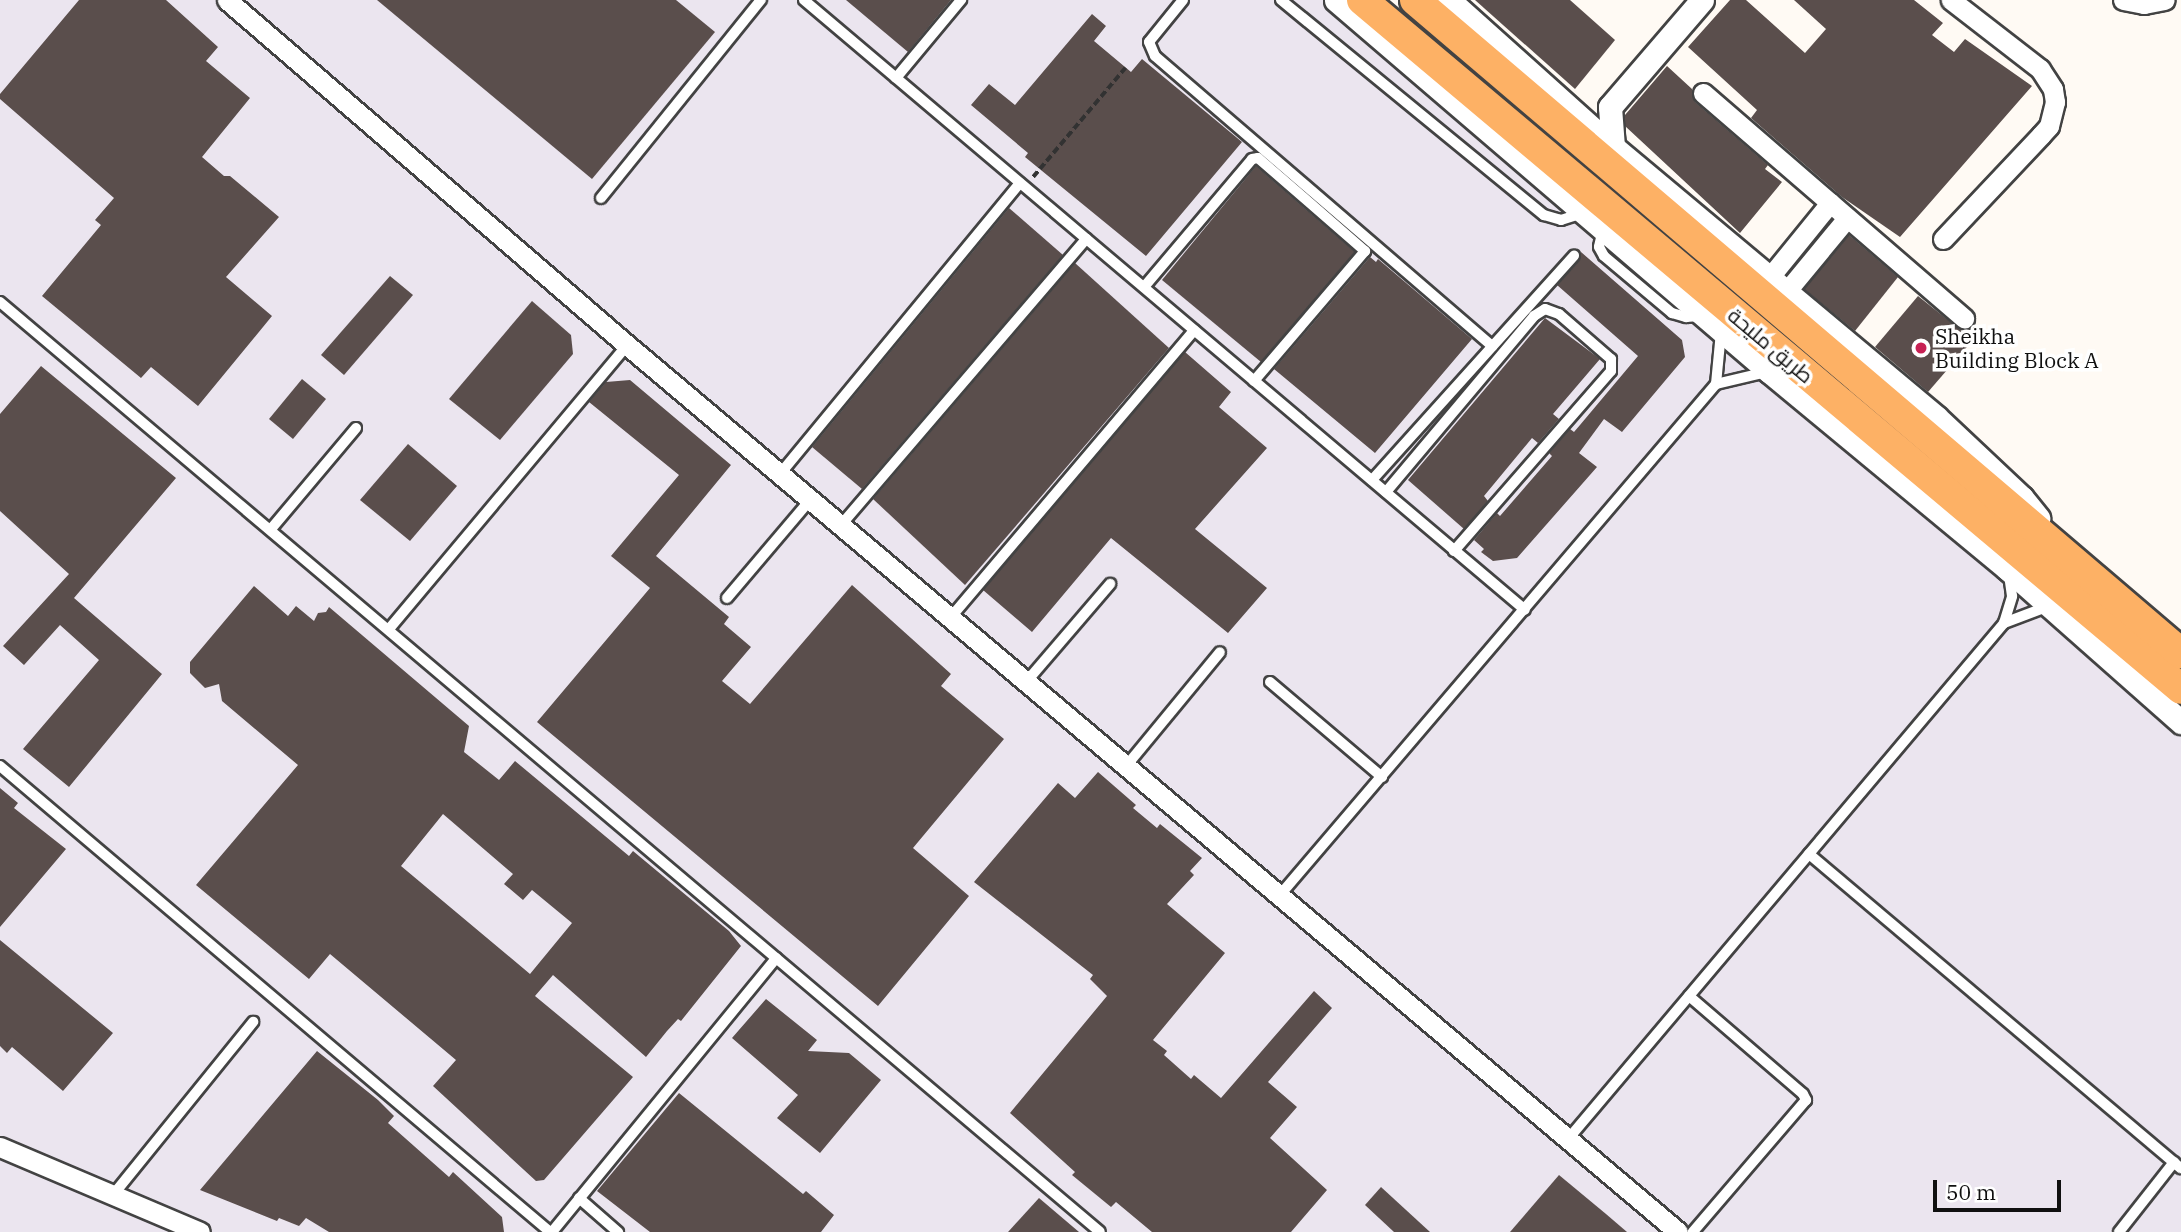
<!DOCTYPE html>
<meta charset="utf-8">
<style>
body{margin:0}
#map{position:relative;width:2181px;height:1232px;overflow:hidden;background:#fffaf4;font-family:"IBM Plex Serif",Cairo,serif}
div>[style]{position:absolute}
.industrial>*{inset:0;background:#ebe5ef}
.building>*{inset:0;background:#5a4e4c}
.path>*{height:3.5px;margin-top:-1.75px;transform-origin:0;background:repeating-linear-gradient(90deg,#323232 0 7px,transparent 0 10.5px)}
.roads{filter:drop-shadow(2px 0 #434343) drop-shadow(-2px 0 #434343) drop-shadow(0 2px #434343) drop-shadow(0 -2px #434343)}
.service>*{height:10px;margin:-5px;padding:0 5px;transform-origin:5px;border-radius:5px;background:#fff}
.minor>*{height:19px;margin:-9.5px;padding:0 9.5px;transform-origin:9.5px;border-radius:9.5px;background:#fff}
.tertiary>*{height:23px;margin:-11.5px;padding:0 11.5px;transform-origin:11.5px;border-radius:11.5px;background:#fff}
.primary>*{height:30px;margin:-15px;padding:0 15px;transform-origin:15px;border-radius:15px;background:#fdb165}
.dots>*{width:19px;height:19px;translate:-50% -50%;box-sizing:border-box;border:4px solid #fff;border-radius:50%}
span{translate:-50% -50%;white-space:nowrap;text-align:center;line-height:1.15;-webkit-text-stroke:7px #fff;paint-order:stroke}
.poi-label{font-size:21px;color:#101010}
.left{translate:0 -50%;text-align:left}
.street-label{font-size:21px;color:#101010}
.scale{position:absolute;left:1933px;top:1180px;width:128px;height:32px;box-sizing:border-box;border:4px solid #101010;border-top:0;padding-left:9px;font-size:21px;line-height:24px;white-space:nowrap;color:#101010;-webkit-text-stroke:5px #fff;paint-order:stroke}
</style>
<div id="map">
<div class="industrial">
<i style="clip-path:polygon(0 0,1351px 0,2181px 716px,2181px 1232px,0 1232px)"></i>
</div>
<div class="building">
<i style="clip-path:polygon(79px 0,166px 0,218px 47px,206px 61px,250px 98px,202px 157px,224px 176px,230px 176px,279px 217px,226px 277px,272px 316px,198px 406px,151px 367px,141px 378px,42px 296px,101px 225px,95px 220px,114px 198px,0 99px,0 94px)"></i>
<i style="clip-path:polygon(377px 0,676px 0,715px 32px,592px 179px)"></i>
<i style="clip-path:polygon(846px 0,951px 0,908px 52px)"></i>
<i style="clip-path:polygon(1475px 0,1570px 0,1615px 40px,1575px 89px)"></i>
<i style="clip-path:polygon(1730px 0,1746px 0,1805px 53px,1826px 29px,1794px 0,1914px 0,1943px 23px,1932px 35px,1954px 52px,1965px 39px,2032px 86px,1900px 237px,1842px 197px,1751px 118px,1757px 110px,1688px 47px)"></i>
<i style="clip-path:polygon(1092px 14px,1106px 26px,1094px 41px,1131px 72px,1142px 59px,1242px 142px,1146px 256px,1025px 157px,1028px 153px,971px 105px,989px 84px,1015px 105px)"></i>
<i style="clip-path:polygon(1667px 66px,1692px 89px,1695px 102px,1768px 165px,1765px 169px,1782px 182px,1740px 233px,1625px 126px,1625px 115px)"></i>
<i style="clip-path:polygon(1256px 166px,1355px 252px,1261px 362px,1162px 280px)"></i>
<i style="clip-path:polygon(1009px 208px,1063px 255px,862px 489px,812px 447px)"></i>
<i style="clip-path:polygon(1849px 235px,1898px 277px,1855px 331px,1804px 289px)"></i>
<i style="clip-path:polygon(1581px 252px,1682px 340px,1685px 357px,1622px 432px,1604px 419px,1579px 453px,1597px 467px,1517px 558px,1493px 561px,1481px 552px,1484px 549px,1474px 540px,1497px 513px,1500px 516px,1552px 456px,1549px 453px,1570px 429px,1574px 432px,1580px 425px,1638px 356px,1557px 285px,1580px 260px)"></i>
<i style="clip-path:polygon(1370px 257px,1376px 262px,1378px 259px,1472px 339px,1375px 453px,1274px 369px)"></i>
<i style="clip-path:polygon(1075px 263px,1169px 348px,965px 585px,873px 499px)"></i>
<i style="clip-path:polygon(390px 276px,413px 295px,344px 375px,321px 355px)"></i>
<i style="clip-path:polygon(1918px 296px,1973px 340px,1928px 392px,1875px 347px)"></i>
<i style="clip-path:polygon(532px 301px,571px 335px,573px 354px,500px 440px,449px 399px)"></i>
<i style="clip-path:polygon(1545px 318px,1600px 359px,1553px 414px,1559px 419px,1538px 443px,1532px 438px,1484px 496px,1488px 501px,1464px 529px,1408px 480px)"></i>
<i style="clip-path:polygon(1185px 352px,1231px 392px,1219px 407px,1267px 448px,1195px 529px,1267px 588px,1228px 633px,1111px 538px,1032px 632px,983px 590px)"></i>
<i style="clip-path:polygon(41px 366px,176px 478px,74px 598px,162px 674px,69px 787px,23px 749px,99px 660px,60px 625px,24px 665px,3px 646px,69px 574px,0 511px,0 414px)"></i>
<i style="clip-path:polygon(302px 379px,326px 399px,293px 439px,269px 419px)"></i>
<i style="clip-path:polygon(630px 380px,731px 465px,656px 556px,729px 617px,724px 624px,751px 647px,722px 681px,750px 704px,852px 585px,951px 674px,941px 686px,1004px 739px,913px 848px,969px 896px,878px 1006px,537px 722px,650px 588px,611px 556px,679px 475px,589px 402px,606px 382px)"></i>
<i style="clip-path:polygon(408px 444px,457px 486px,410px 541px,360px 500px)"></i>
<i style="clip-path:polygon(evenodd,254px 586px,288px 616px,296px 606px,314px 621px,318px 613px,326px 612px,329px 607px,469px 726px,464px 752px,499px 780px,515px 761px,629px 856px,633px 851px,729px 931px,741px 946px,681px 1021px,678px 1019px,667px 1031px,646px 1057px,553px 975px,535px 996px,633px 1077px,544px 1180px,536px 1181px,433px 1086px,456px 1060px,330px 954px,309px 979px,196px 885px,298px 765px,222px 701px,219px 684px,205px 688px,190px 673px,190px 662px,254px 586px,443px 814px,513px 874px,504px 884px,523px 900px,532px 890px,572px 923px,530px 974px,401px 866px,443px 814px)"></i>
<i style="clip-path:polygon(1098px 772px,1136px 805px,1133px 808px,1157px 828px,1160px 824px,1202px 858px,1190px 871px,1194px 875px,1167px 904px,1225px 953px,1153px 1040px,1167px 1051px,1164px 1055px,1191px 1079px,1194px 1075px,1221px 1098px,1314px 991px,1332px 1008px,1268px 1082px,1297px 1107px,1270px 1138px,1327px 1190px,1291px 1232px,1152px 1232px,1116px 1202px,1111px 1207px,1072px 1175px,1075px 1172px,1010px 1113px,1107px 996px,1090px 979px,1093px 975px,974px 882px,1058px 783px,1075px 798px)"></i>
<i style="clip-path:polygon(0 788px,18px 803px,14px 808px,66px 849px,0 927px)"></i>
<i style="clip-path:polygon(0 940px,113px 1033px,63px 1091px,12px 1047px,7px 1053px,0 1046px)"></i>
<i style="clip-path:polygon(766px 999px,817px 1040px,808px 1051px,849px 1053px,881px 1080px,820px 1153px,777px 1118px,798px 1095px,732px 1038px)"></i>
<i style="clip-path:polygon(317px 1051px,378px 1100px,394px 1116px,388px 1123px,449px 1177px,453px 1172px,502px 1217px,504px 1232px,329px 1232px,306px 1218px,299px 1226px,279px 1218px,277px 1221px,200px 1190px)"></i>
<i style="clip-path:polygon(679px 1093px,803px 1194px,806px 1191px,834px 1215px,821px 1232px,650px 1232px,597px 1191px)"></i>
<i style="clip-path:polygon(1559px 1175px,1606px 1214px,1627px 1232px,1510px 1232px)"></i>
<i style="clip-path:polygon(1381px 1187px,1430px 1232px,1394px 1232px,1365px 1205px)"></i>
<i style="clip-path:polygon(1039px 1198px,1079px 1232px,1008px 1232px)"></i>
</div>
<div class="path">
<i style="left:1033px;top:177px;width:143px;rotate:-49.8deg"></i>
</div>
<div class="roads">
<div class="service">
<i style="left:804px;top:0;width:944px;rotate:40.23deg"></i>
<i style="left:1183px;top:0;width:54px;rotate:129deg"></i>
<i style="left:1149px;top:42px;width:15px;rotate:67deg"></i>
<i style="left:1155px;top:56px;width:445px;rotate:40.7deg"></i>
<i style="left:1281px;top:0;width:340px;rotate:39.3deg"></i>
<i style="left:1544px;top:215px;width:18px;rotate:16deg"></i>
<i style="left:1561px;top:220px;width:23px;rotate:-18deg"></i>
<i style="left:896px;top:78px;width:102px;rotate:-50.2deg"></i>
<i style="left:601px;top:198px;width:255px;rotate:-51.1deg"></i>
<i style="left:1603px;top:229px;width:18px;rotate:103deg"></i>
<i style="left:1599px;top:247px;width:10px;rotate:61deg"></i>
<i style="left:1604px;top:256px;width:89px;rotate:40deg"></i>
<i style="left:1672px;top:313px;width:15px;rotate:16deg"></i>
<i style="left:1686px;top:317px;width:13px;rotate:-4deg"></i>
<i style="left:1144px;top:287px;width:167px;rotate:-49.8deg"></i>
<i style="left:1252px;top:159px;width:6px;rotate:-9deg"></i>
<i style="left:1258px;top:158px;width:142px;rotate:41deg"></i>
<i style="left:1365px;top:251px;width:171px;rotate:130.5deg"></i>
<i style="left:0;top:302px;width:1440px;rotate:40.21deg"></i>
<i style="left:1716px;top:384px;width:52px;rotate:-13.2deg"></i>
<i style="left:780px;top:474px;width:377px;rotate:-50.5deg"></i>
<i style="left:1372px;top:480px;width:302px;rotate:-48deg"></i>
<i style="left:1386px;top:492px;width:230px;rotate:-49.9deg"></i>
<i style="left:1534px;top:316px;width:13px;rotate:-32deg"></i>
<i style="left:1545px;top:309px;width:15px;rotate:20deg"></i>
<i style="left:1559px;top:314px;width:69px;rotate:40.9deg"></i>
<i style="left:1611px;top:359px;width:12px;rotate:90deg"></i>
<i style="left:1611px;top:371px;width:239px;rotate:131.1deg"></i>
<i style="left:841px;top:525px;width:377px;rotate:-49.4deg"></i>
<i style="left:271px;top:529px;width:132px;rotate:-49.9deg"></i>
<i style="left:727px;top:598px;width:130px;rotate:-49.7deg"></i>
<i style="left:951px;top:617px;width:376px;rotate:-49.7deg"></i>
<i style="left:2004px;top:623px;width:48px;rotate:-20.7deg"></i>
<i style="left:389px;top:629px;width:371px;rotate:-50deg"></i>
<i style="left:1027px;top:681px;width:128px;rotate:-49.4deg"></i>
<i style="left:1270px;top:682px;width:147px;rotate:40.3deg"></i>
<i style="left:1127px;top:765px;width:146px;rotate:-50.5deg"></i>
<i style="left:0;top:766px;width:721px;rotate:40.27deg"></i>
<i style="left:1809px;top:854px;width:487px;rotate:40.2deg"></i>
<i style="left:1280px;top:895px;width:672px;rotate:-49.53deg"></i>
<i style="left:1716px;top:384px;width:52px;rotate:-84.5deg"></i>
<i style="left:1689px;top:996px;width:150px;rotate:40.7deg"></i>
<i style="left:1803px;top:1094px;width:7px;rotate:63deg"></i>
<i style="left:1806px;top:1100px;width:174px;rotate:130.6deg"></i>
<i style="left:1569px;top:1138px;width:674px;rotate:-49.81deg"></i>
<i style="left:2004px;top:623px;width:28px;rotate:-73deg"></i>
<i style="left:2012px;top:596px;width:21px;rotate:-98deg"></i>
<i style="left:113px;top:1195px;width:223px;rotate:-51deg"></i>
<i style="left:579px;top:1198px;width:52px;rotate:41.1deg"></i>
<i style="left:552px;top:1232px;width:354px;rotate:-50.7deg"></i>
<i style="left:2119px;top:1232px;width:89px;rotate:-51.8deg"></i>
</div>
<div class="minor">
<i style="left:227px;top:0;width:528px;rotate:40.78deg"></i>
<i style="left:627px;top:345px;width:1375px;rotate:40.16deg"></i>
<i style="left:2123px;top:0;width:21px;rotate:11deg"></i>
<i style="left:2144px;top:4px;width:21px;rotate:-11deg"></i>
<i style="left:1703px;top:93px;width:345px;rotate:40.8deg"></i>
<i style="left:1943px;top:239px;width:143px;rotate:-46.7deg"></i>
<i style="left:2041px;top:135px;width:12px;rotate:-48deg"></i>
<i style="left:2049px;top:126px;width:25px;rotate:-76deg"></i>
<i style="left:2055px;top:102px;width:13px;rotate:-99deg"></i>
<i style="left:2053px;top:89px;width:24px;rotate:-123deg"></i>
<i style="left:2040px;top:69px;width:113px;rotate:-142.2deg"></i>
<i style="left:1769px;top:278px;width:97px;rotate:-50.9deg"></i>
<i style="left:1786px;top:292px;width:96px;rotate:-50.5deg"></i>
<i style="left:0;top:1147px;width:217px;rotate:23deg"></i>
</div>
<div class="tertiary">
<i style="left:1336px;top:0;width:572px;rotate:40.6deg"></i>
<i style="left:1770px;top:372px;width:309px;rotate:39.6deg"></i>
<i style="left:2008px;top:569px;width:231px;rotate:41.5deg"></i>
<i style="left:1449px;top:0;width:220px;rotate:41.9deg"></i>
<i style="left:1613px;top:147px;width:421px;rotate:39.9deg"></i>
<i style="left:1936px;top:417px;width:118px;rotate:43.3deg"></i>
<i style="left:2022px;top:498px;width:26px;rotate:51deg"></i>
<i style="left:1613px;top:147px;width:40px;rotate:-94.3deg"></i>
<i style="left:1610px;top:107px;width:141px;rotate:-49.3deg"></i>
</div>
<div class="primary">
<i style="left:1362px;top:0;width:1070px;rotate:40.07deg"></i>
<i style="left:1415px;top:0;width:1007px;rotate:40.45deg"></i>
</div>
</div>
<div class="dots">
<i style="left:1921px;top:348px;background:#c72154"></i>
</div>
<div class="poi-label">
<span class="left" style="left:1935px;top:348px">Sheikha<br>Building Block A</span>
</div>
<div class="street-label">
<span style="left:1771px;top:345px;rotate:40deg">طريق مليحة</span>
</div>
<div class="scale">50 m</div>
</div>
